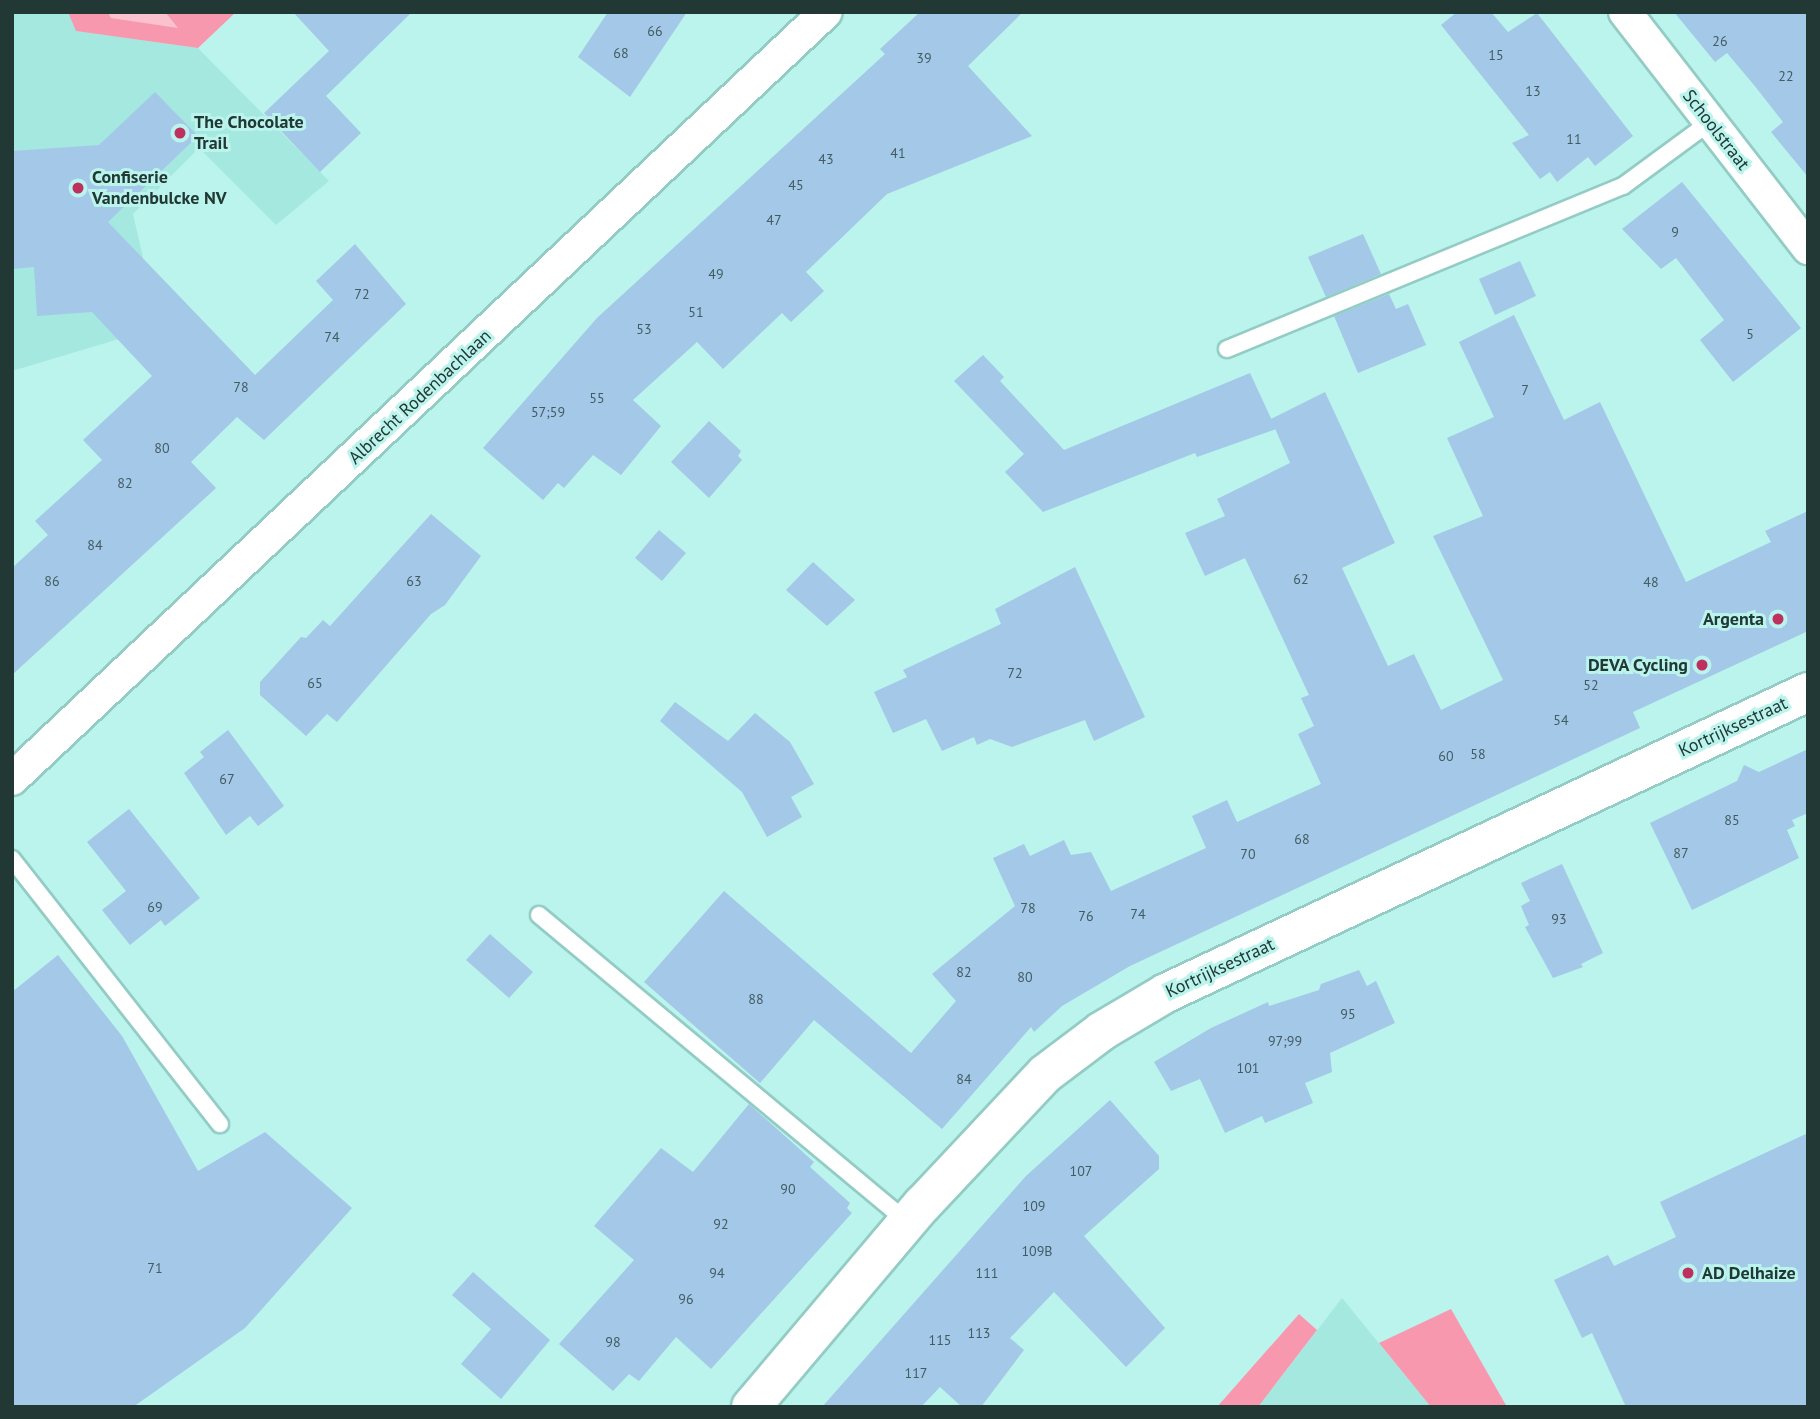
<!DOCTYPE html>
<style>
body{margin:0}
#map{position:relative;width:1820px;height:1419px;overflow:hidden;background:#baf4ec;font-family:"PT Sans",sans-serif}
div>[style]{position:absolute}
.built>*{inset:0;background:#a5e8e0}
.green>*{inset:0;background:#fbc2cd}
.forest>*{inset:0;background:#f898ae}
.building>*{inset:0;background:#a4c8e8}
.roads{filter:drop-shadow(2px 0 #93ccc4) drop-shadow(-2px 0 #93ccc4) drop-shadow(0 2px #93ccc4) drop-shadow(0 -2px #93ccc4)}
.lane>*{height:16px;margin:-8px;padding:0 8px;transform-origin:8px;border-radius:8px;background:#fff}
.street>*{height:32px;margin:-16px;padding:0 16px;transform-origin:16px;border-radius:16px;background:#fff}
.secondary>*{height:38px;margin:-19px;padding:0 19px;transform-origin:19px;border-radius:19px;background:#fff}
.dots>*{width:19px;height:19px;translate:-50% -50%;box-sizing:border-box;border:4px solid #baf4ec;border-radius:50%}
span{translate:-50% -50%;white-space:nowrap;text-align:center;line-height:1.15;-webkit-text-stroke:6px #baf4ec;paint-order:stroke}
.number-label{font-size:14px;color:#425c62}
.number-label span{-webkit-text-stroke-width:0}
.poi-label{font-size:18px;color:#213835;font-weight:700}
.left{translate:0 -50%;text-align:left}
.right{translate:-100% -50%;text-align:right}
.street-label{font-size:18px;color:#213835}
.frame{position:absolute;inset:0;border:14px solid #213835;pointer-events:none}
</style>
<div id="map">
<div class="built">
<i style="clip-path:polygon(12px 12px,68px 12px,77px 31px,198px 48px,329px 181px,276px 225px,199px 148px,133px 214px,159px 327px,12px 371px)"></i>
<i style="clip-path:polygon(1342px 1298px,1431px 1407px,1258px 1407px)"></i>
</div>
<div class="green">
<i style="clip-path:polygon(108px 12px,165px 12px,179px 29px,111px 18px)"></i>
</div>
<div class="forest">
<i style="clip-path:polygon(68px 12px,108px 12px,111px 18px,178px 28px,165px 12px,236px 12px,198px 48px,76px 31px)"></i>
<i style="clip-path:polygon(1451px 1309px,1507px 1407px,1431px 1407px,1379px 1343px)"></i>
<i style="clip-path:polygon(1299px 1314px,1317px 1330px,1258px 1407px,1217px 1407px)"></i>
</div>
<div class="building">
<i style="clip-path:polygon(293px 12px,412px 12px,326px 96px,361px 133px,320px 172px,264px 113px,329px 51px)"></i>
<i style="clip-path:polygon(608px 12px,687px 12px,630px 97px,578px 57px)"></i>
<i style="clip-path:polygon(920px 12px,1023px 12px,968px 66px,1032px 136px,887px 194px,806px 272px,824px 291px,791px 322px,782px 313px,723px 369px,697px 342px,633px 400px,661px 426px,621px 475px,593px 455px,564px 488px,558px 483px,543px 500px,483px 448px,597px 318px,885px 54px,880px 49px)"></i>
<i style="clip-path:polygon(1457px 12px,1491px 12px,1508px 32px,1537px 13px,1633px 136px,1595px 166px,1588px 157px,1557px 182px,1550px 172px,1540px 179px,1512px 143px,1529px 135px,1441px 25px)"></i>
<i style="clip-path:polygon(1674px 12px,1808px 12px,1808px 177px,1771px 132px,1783px 122px,1754px 85px,1727px 53px,1715px 62px)"></i>
<i style="clip-path:polygon(155px 92px,198px 136px,108px 222px,255px 375px,333px 300px,316px 281px,355px 244px,406px 304px,264px 440px,237px 417px,191px 462px,216px 488px,12px 675px,12px 568px,48px 535px,35px 521px,102px 460px,83px 440px,152px 376px,92px 312px,37px 316px,34px 267px,12px 269px,12px 151px,99px 145px)"></i>
<i style="clip-path:polygon(1682px 182px,1801px 328px,1733px 382px,1700px 340px,1724px 320px,1676px 258px,1661px 269px,1622px 229px)"></i>
<i style="clip-path:polygon(1363px 234px,1381px 274px,1326px 297px,1308px 257px)"></i>
<i style="clip-path:polygon(1520px 261px,1536px 296px,1495px 315px,1479px 279px)"></i>
<i style="clip-path:polygon(1389px 294px,1396px 309px,1408px 304px,1426px 345px,1358px 373px,1334px 316px)"></i>
<i style="clip-path:polygon(1514px 315px,1564px 420px,1600px 402px,1686px 582px,1771px 542px,1765px 531px,1808px 511px,1808px 631px,1633px 712px,1640px 728px,1130px 966px,1062px 1006px,1034px 1032px,1031px 1027px,942px 1129px,814px 1020px,760px 1083px,644px 982px,724px 891px,911px 1053px,956px 1001px,932px 974px,1015px 906px,993px 858px,1024px 844px,1030px 856px,1064px 840px,1071px 855px,1091px 852px,1111px 891px,1206px 848px,1192px 816px,1227px 800px,1237px 822px,1321px 784px,1298px 734px,1314px 726px,1301px 698px,1309px 695px,1245px 558px,1205px 576px,1185px 533px,1225px 516px,1217px 499px,1290px 463px,1271px 419px,1325px 392px,1395px 543px,1342px 568px,1388px 666px,1414px 654px,1441px 710px,1503px 680px,1433px 536px,1483px 516px,1447px 438px,1494px 417px,1459px 342px)"></i>
<i style="clip-path:polygon(983px 355px,1004px 377px,1000px 381px,1064px 450px,1250px 373px,1276px 429px,1197px 457px,1195px 453px,1043px 512px,1005px 472px,1024px 454px,954px 381px)"></i>
<i style="clip-path:polygon(709px 421px,741px 451px,738px 456px,742px 460px,709px 498px,671px 462px)"></i>
<i style="clip-path:polygon(431px 514px,481px 556px,445px 605px,431px 614px,337px 722px,327px 714px,306px 736px,260px 695px,260px 682px,301px 637px,306px 638px,323px 620px,330px 626px)"></i>
<i style="clip-path:polygon(659px 530px,686px 553px,662px 581px,635px 558px)"></i>
<i style="clip-path:polygon(813px 562px,855px 600px,827px 626px,786px 590px)"></i>
<i style="clip-path:polygon(1075px 567px,1145px 717px,1094px 741px,1085px 720px,1012px 747px,990px 739px,977px 745px,974px 737px,942px 751px,926px 719px,893px 733px,874px 692px,907px 677px,903px 670px,1001px 624px,995px 609px)"></i>
<i style="clip-path:polygon(675px 702px,728px 741px,755px 713px,790px 742px,814px 784px,791px 797px,802px 817px,767px 837px,742px 792px,660px 721px)"></i>
<i style="clip-path:polygon(228px 730px,284px 806px,258px 826px,250px 816px,226px 835px,184px 773px,204px 757px,200px 752px)"></i>
<i style="clip-path:polygon(1808px 749px,1808px 813px,1792px 820px,1795px 826px,1787px 830px,1799px 858px,1692px 910px,1650px 823px,1737px 781px,1744px 765px,1759px 772px)"></i>
<i style="clip-path:polygon(129px 809px,200px 898px,165px 926px,161px 920px,130px 945px,102px 910px,126px 891px,87px 842px)"></i>
<i style="clip-path:polygon(1562px 864px,1603px 953px,1581px 964px,1583px 967px,1553px 978px,1525px 927px,1529px 925px,1521px 906px,1530px 901px,1521px 883px)"></i>
<i style="clip-path:polygon(490px 934px,533px 972px,509px 998px,466px 960px)"></i>
<i style="clip-path:polygon(58px 955px,122px 1036px,198px 1171px,265px 1132px,352px 1208px,245px 1328px,133px 1407px,12px 1407px,12px 992px)"></i>
<i style="clip-path:polygon(1359px 970px,1367px 986px,1376px 981px,1395px 1023px,1330px 1053px,1332px 1072px,1305px 1083px,1313px 1103px,1265px 1123px,1262px 1116px,1225px 1133px,1200px 1079px,1171px 1091px,1154px 1062px,1211px 1028px,1268px 1002px,1269px 1006px,1319px 990px,1321px 984px)"></i>
<i style="clip-path:polygon(1110px 1100px,1159px 1156px,1159px 1169px,1084px 1236px,1165px 1328px,1126px 1367px,1054px 1292px,1010px 1338px,1024px 1350px,981px 1407px,962px 1407px,940px 1387px,921px 1407px,822px 1407px,1026px 1176px)"></i>
<i style="clip-path:polygon(749px 1104px,814px 1162px,810px 1167px,850px 1203px,847px 1208px,852px 1213px,711px 1369px,676px 1337px,639px 1381px,629px 1374px,613px 1391px,559px 1344px,634px 1260px,594px 1226px,661px 1148px,693px 1172px)"></i>
<i style="clip-path:polygon(1808px 1133px,1808px 1407px,1626px 1407px,1592px 1333px,1582px 1338px,1554px 1280px,1608px 1255px,1614px 1266px,1676px 1237px,1660px 1202px)"></i>
<i style="clip-path:polygon(473px 1272px,550px 1340px,501px 1399px,461px 1364px,491px 1329px,452px 1295px)"></i>
</div>
<div class="roads">
<div class="lane">
<i style="left:1227px;top:349px;width:428px;rotate:-22.4deg"></i>
<i style="left:1623px;top:186px;width:108px;rotate:-36.3deg"></i>
<i style="left:12px;top:859px;width:337px;rotate:51.9deg"></i>
<i style="left:539px;top:915px;width:480px;rotate:39.8deg"></i>
</div>
<div class="street">
<i style="left:1625px;top:12px;width:299px;rotate:52.2deg"></i>
<i style="left:12px;top:779px;width:1118px;rotate:-43.3deg"></i>
</div>
<div class="secondary">
<i style="left:751px;top:1407px;width:265px;rotate:-49.8deg"></i>
<i style="left:922px;top:1205px;width:180px;rotate:-46.8deg"></i>
<i style="left:1045px;top:1074px;width:71px;rotate:-37deg"></i>
<i style="left:1102px;top:1031px;width:74px;rotate:-30.7deg"></i>
<i style="left:1166px;top:993px;width:709px;rotate:-25.12deg"></i>
</div>
</div>
<div class="dots">
<i style="left:180px;top:133px;background:#be3060"></i>
<i style="left:78px;top:188px;background:#be3060"></i>
<i style="left:1778px;top:619px;background:#be3060"></i>
<i style="left:1702px;top:665px;background:#be3060"></i>
<i style="left:1688px;top:1273px;background:#be3060"></i>
</div>
<div class="number-label">
<span style="left:655px;top:31px">66</span>
<span style="left:1720px;top:41px">26</span>
<span style="left:621px;top:53px">68</span>
<span style="left:1496px;top:55px">15</span>
<span style="left:924px;top:58px">39</span>
<span style="left:1786px;top:76px">22</span>
<span style="left:1533px;top:91px">13</span>
<span style="left:1574px;top:139px">11</span>
<span style="left:898px;top:153px">41</span>
<span style="left:826px;top:159px">43</span>
<span style="left:796px;top:185px">45</span>
<span style="left:774px;top:220px">47</span>
<span style="left:1675px;top:232px">9</span>
<span style="left:716px;top:274px">49</span>
<span style="left:362px;top:294px">72</span>
<span style="left:696px;top:312px">51</span>
<span style="left:644px;top:329px">53</span>
<span style="left:1750px;top:334px">5</span>
<span style="left:332px;top:337px">74</span>
<span style="left:241px;top:387px">78</span>
<span style="left:1525px;top:390px">7</span>
<span style="left:597px;top:398px">55</span>
<span style="left:548px;top:412px">57;59</span>
<span style="left:162px;top:448px">80</span>
<span style="left:125px;top:483px">82</span>
<span style="left:95px;top:545px">84</span>
<span style="left:1301px;top:579px">62</span>
<span style="left:52px;top:581px">86</span>
<span style="left:414px;top:581px">63</span>
<span style="left:1651px;top:582px">48</span>
<span style="left:1015px;top:673px">72</span>
<span style="left:315px;top:683px">65</span>
<span style="left:1591px;top:685px">52</span>
<span style="left:1561px;top:720px">54</span>
<span style="left:1478px;top:754px">58</span>
<span style="left:1446px;top:756px">60</span>
<span style="left:227px;top:779px">67</span>
<span style="left:1732px;top:820px">85</span>
<span style="left:1302px;top:839px">68</span>
<span style="left:1681px;top:853px">87</span>
<span style="left:1248px;top:854px">70</span>
<span style="left:155px;top:907px">69</span>
<span style="left:1028px;top:908px">78</span>
<span style="left:1138px;top:914px">74</span>
<span style="left:1086px;top:916px">76</span>
<span style="left:1559px;top:919px">93</span>
<span style="left:964px;top:972px">82</span>
<span style="left:1025px;top:977px">80</span>
<span style="left:756px;top:999px">88</span>
<span style="left:1348px;top:1014px">95</span>
<span style="left:1285px;top:1041px">97;99</span>
<span style="left:1248px;top:1068px">101</span>
<span style="left:964px;top:1079px">84</span>
<span style="left:1081px;top:1171px">107</span>
<span style="left:788px;top:1189px">90</span>
<span style="left:1034px;top:1206px">109</span>
<span style="left:721px;top:1224px">92</span>
<span style="left:1037px;top:1251px">109B</span>
<span style="left:155px;top:1268px">71</span>
<span style="left:717px;top:1273px">94</span>
<span style="left:987px;top:1273px">111</span>
<span style="left:686px;top:1299px">96</span>
<span style="left:979px;top:1333px">113</span>
<span style="left:940px;top:1340px">115</span>
<span style="left:613px;top:1342px">98</span>
<span style="left:916px;top:1373px">117</span>
</div>
<div class="poi-label">
<span class="left" style="left:194px;top:133px">The Chocolate<br>Trail</span>
<span class="left" style="left:92px;top:188px">Confiserie<br>Vandenbulcke NV</span>
<span class="right" style="left:1764px;top:619px">Argenta</span>
<span class="right" style="left:1688px;top:665px">DEVA Cycling</span>
<span class="left" style="left:1702px;top:1273px">AD Delhaize</span>
</div>
<div class="street-label">
<span style="left:1716px;top:130px;rotate:52deg">Schoolstraat</span>
<span style="left:420px;top:397px;rotate:-43deg">Albrecht Rodenbachlaan</span>
<span style="left:1733px;top:727px;rotate:-25deg">Kortrijksestraat</span>
<span style="left:1220px;top:968px;rotate:-25deg">Kortrijksestraat</span>
</div>
<div class="frame"></div>
</div>
